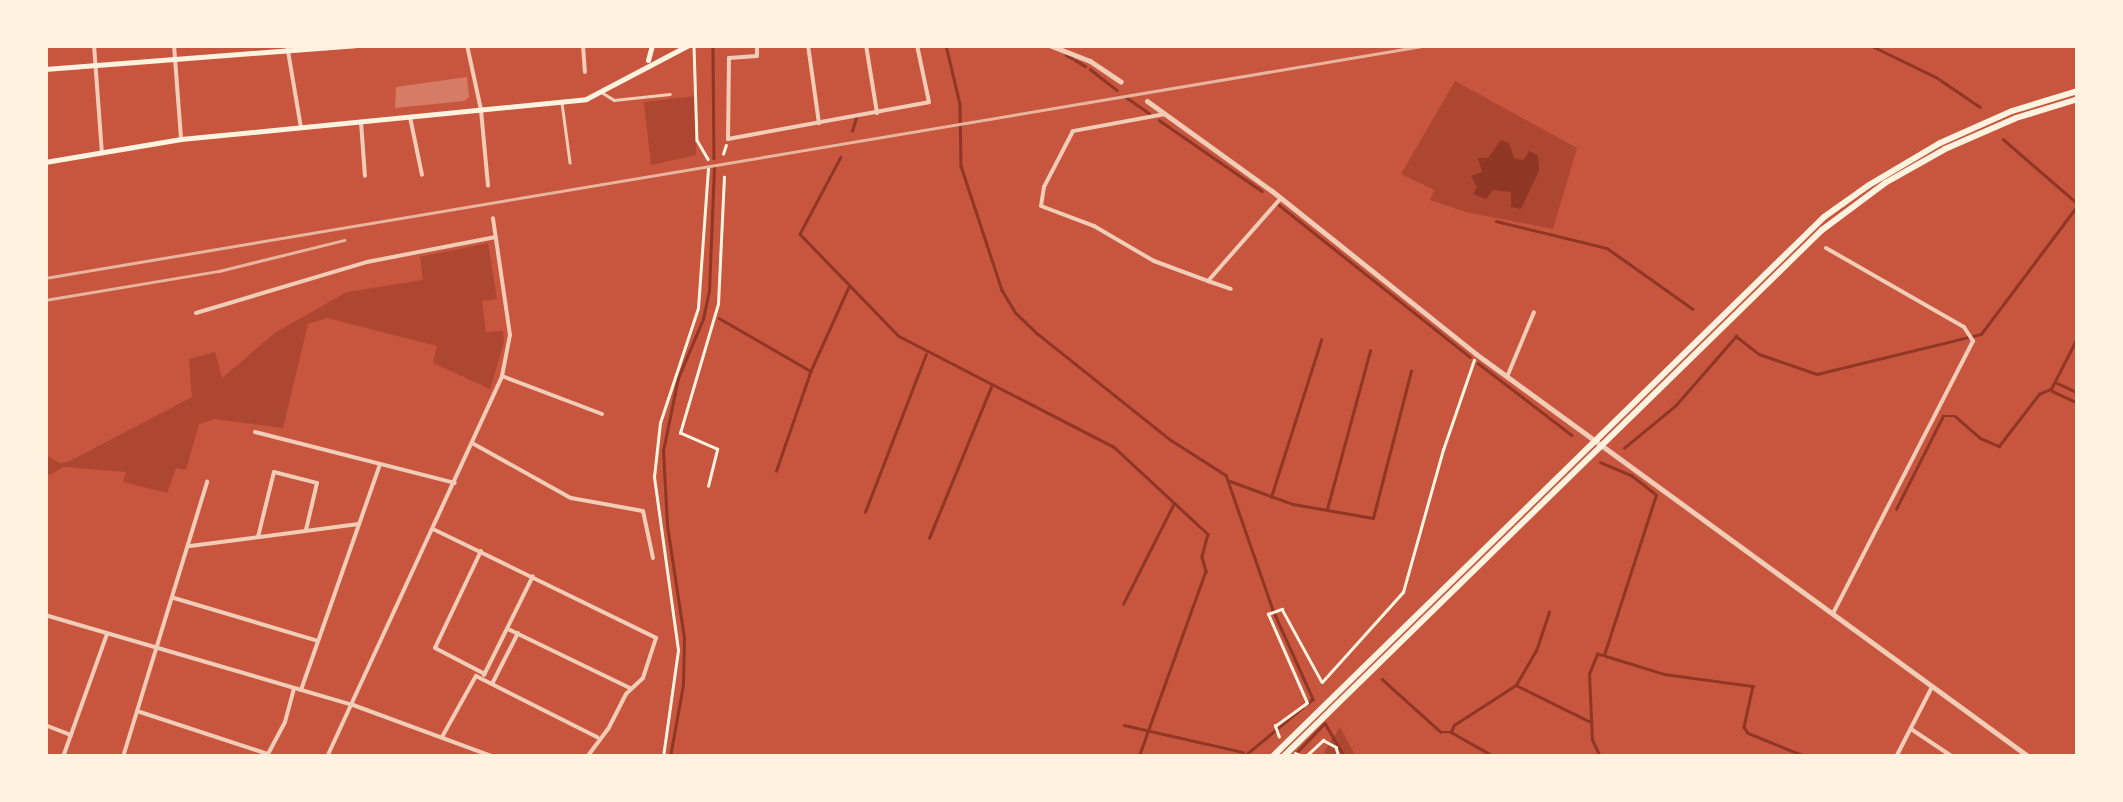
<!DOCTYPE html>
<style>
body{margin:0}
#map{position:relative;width:2123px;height:802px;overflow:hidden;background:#c8553d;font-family:Poppins,sans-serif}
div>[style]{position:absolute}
.green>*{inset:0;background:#ae4732}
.water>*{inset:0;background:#8f3625}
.stream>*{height:2.5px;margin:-1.25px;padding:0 1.25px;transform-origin:1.25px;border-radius:1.25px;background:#8f3625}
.building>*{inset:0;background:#d67c66}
.path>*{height:2.5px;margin:-1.25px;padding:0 1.25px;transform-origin:1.25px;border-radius:1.25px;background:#fff3e0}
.service>*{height:2.5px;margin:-1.25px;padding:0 1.25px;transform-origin:1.25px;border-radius:1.25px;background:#f1ccb7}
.minor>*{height:4px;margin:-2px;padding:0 2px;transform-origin:2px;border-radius:2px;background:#f1ccb7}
.tertiary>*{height:5px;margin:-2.5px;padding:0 2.5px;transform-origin:2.5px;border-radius:2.5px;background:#f1ccb7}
.secondary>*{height:5px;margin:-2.5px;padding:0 2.5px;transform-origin:2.5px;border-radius:2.5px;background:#fff3e0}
.trunk>*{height:6px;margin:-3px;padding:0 3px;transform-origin:3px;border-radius:3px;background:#fff3e0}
.rail>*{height:2.5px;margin:-1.25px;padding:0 1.25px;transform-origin:1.25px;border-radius:1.25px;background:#e9b49f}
span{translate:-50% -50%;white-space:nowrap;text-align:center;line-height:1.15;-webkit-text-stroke:9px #fff3e0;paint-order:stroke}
.frame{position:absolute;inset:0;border:48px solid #fff3e0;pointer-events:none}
</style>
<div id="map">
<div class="green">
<i style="clip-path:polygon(1455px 81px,1577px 148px,1553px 229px,1466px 212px,1430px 200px,1434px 190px,1401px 174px)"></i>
<i style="clip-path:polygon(695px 96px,696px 155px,651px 165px,644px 102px)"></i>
<i style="clip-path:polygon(488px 243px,497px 299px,482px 301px,486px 332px,503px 331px,504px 343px,490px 389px,433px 363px,437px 346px,327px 318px,308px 324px,283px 428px,215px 419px,199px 424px,186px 470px,176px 468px,167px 493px,123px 482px,126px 472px,63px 467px,50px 475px,45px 472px,45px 455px,60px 463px,70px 461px,192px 397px,189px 359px,215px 352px,222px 378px,276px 332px,347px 292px,423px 280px,420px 257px)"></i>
<i style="clip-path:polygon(1340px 727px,1356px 757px,1328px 757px,1324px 752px)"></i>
</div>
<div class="water">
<i style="clip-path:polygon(1501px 140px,1509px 143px,1514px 158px,1523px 160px,1529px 151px,1538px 155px,1539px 171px,1521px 209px,1511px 207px,1511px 192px,1493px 190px,1486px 199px,1473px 194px,1477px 187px,1471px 176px,1482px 172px,1478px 158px,1488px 158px)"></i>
</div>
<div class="stream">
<i style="left:946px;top:45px;width:61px;rotate:76.7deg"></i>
<i style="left:960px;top:104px;width:62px;rotate:89.1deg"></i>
<i style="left:961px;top:166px;width:131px;rotate:71.7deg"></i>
<i style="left:1002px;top:290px;width:27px;rotate:59deg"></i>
<i style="left:1016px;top:313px;width:30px;rotate:44deg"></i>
<i style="left:1038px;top:334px;width:170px;rotate:38.6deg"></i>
<i style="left:1171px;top:440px;width:65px;rotate:32.5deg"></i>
<i style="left:1226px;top:475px;width:143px;rotate:70.8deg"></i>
<i style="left:1273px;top:610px;width:98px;rotate:65.8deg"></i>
<i style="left:1313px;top:699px;width:6px;rotate:135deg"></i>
<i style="left:1581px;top:45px;width:2px"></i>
<i style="left:1870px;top:45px;width:73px;rotate:25.9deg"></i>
<i style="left:1936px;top:77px;width:53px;rotate:34.3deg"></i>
<i style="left:713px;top:48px;width:110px;rotate:89.5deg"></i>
<i style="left:1066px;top:55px;width:7px;rotate:27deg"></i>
<i style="left:1075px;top:60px;width:12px;rotate:31deg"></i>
<i style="left:1090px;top:69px;width:34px;rotate:38deg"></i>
<i style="left:1126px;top:97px;width:29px;rotate:35deg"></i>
<i style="left:1159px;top:120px;width:125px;rotate:34.6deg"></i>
<i style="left:852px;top:131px;width:14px;rotate:-73deg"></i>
<i style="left:2003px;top:139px;width:98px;rotate:40.9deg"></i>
<i style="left:841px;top:157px;width:87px;rotate:118deg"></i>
<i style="left:800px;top:234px;width:142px;rotate:45.9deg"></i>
<i style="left:899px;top:336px;width:242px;rotate:27.3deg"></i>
<i style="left:1114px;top:447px;width:128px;rotate:42.8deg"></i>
<i style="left:1208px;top:534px;width:24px;rotate:105deg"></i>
<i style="left:1202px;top:557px;width:15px;rotate:74deg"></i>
<i style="left:1206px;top:571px;width:198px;rotate:109.8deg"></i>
<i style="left:1279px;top:205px;width:244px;rotate:38.5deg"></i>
<i style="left:1496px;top:221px;width:114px;rotate:13.7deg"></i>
<i style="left:1607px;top:248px;width:105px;rotate:35.3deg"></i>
<i style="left:719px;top:318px;width:104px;rotate:30deg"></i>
<i style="left:1478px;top:363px;width:118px;rotate:37.5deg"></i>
<i style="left:2057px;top:383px;width:23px;rotate:25deg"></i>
<i style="left:2052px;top:391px;width:29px;rotate:25deg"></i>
<i style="left:1624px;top:448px;width:66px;rotate:-39.5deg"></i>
<i style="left:1675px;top:406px;width:93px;rotate:-48.9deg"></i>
<i style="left:1736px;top:336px;width:29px;rotate:38deg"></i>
<i style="left:1759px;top:354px;width:61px;rotate:19deg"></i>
<i style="left:1817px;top:374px;width:169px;rotate:-13.7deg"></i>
<i style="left:1981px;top:334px;width:161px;rotate:-53.1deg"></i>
<i style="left:776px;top:471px;width:107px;rotate:-70.9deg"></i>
<i style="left:811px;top:370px;width:92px;rotate:-65.7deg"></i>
<i style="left:1230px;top:481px;width:67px;rotate:20.1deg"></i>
<i style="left:1293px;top:504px;width:81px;rotate:9.9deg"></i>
<i style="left:1373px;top:518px;width:152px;rotate:-75.5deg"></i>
<i style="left:1271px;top:497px;width:165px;rotate:-72.3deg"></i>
<i style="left:1327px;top:509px;width:164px;rotate:-74.8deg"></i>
<i style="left:1896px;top:509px;width:104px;rotate:-63.2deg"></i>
<i style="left:1943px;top:416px;width:12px"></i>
<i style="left:1955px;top:416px;width:33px;rotate:41deg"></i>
<i style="left:1980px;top:438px;width:21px;rotate:23deg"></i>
<i style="left:1999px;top:446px;width:66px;rotate:-52.4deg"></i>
<i style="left:2039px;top:394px;width:13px;rotate:-23deg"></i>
<i style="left:2051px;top:389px;width:59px;rotate:-63deg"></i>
<i style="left:865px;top:512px;width:169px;rotate:-68.9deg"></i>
<i style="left:929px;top:538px;width:163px;rotate:-67.7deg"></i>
<i style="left:1123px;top:604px;width:111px;rotate:-63.2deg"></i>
<i style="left:1606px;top:656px;width:61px;rotate:17.2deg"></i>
<i style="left:1664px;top:674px;width:90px;rotate:7.7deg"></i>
<i style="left:1753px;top:686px;width:42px;rotate:102.4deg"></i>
<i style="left:1744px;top:727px;width:7px;rotate:56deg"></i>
<i style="left:1748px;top:733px;width:64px;rotate:22.1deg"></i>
<i style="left:1382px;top:679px;width:79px;rotate:41.9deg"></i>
<i style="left:1441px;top:732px;width:10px"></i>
<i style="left:1451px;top:732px;width:51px;rotate:29.6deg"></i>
<i style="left:1516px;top:685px;width:81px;rotate:26.3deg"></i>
<i style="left:1124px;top:725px;width:122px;rotate:12.8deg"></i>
<i style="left:1451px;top:732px;width:8px;rotate:-67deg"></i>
<i style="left:1454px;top:725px;width:74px;rotate:-32.8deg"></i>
<i style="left:1516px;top:685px;width:39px;rotate:-60deg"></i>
<i style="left:1536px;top:651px;width:41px;rotate:-71.6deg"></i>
<i style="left:670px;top:757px;width:73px;rotate:-79.8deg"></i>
<i style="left:683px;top:685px;width:47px;rotate:-88.8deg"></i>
<i style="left:684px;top:638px;width:114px;rotate:-98.6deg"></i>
<i style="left:667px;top:525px;width:74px;rotate:-93.1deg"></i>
<i style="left:663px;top:451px;width:75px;rotate:-78.4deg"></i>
<i style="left:678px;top:378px;width:64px;rotate:-67deg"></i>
<i style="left:703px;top:319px;width:29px;rotate:-78deg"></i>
<i style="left:709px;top:291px;width:124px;rotate:-87.7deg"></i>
<i style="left:1243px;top:757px;width:77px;rotate:-39.7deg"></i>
<i style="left:1292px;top:757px;width:47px;rotate:-45.9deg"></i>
<i style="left:1325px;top:723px;width:39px;rotate:60deg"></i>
<i style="left:1600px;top:757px;width:19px;rotate:-115deg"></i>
<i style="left:1592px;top:740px;width:66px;rotate:-92.6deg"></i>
<i style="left:1589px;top:674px;width:22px;rotate:-68deg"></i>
<i style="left:1597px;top:654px;width:7px;rotate:8deg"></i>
<i style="left:1604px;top:655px;width:168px;rotate:-72deg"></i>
<i style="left:1656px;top:495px;width:31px;rotate:-142deg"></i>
<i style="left:1632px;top:476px;width:34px;rotate:-157deg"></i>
</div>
<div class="building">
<i style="clip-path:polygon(467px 77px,469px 97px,464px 101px,395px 108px,396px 87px)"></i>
</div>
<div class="path">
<i style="left:694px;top:46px;width:94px;rotate:88.2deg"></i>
<i style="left:697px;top:140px;width:22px;rotate:60deg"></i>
<i style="left:723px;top:154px;width:9px;rotate:-72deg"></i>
<i style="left:708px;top:486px;width:38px;rotate:-76deg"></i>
<i style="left:717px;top:449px;width:40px;rotate:-156.6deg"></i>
<i style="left:680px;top:433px;width:134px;rotate:-73.6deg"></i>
<i style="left:718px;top:304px;width:127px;rotate:-87.3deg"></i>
<i style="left:1279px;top:737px;width:12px;rotate:-110deg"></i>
<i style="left:1275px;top:726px;width:39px;rotate:-36deg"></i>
<i style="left:1307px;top:703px;width:97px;rotate:-113.7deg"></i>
<i style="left:1268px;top:614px;width:15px;rotate:-20deg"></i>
<i style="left:1282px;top:609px;width:83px;rotate:61.3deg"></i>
<i style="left:1322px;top:682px;width:121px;rotate:-48deg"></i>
<i style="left:1403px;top:592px;width:148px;rotate:-74.3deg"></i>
<i style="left:1443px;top:450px;width:95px;rotate:-71deg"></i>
<i style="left:1295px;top:753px;width:11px;rotate:22deg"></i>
<i style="left:1305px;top:757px;width:25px;rotate:-43deg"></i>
<i style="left:1323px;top:740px;width:15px;rotate:28deg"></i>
<i style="left:1336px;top:747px;width:10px;rotate:73deg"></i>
<i style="left:663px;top:757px;width:108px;rotate:-82deg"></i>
<i style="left:678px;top:650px;width:175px;rotate:-97.9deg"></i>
<i style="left:654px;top:477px;width:54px;rotate:-83.7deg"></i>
<i style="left:660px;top:423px;width:121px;rotate:-71.7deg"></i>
<i style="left:698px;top:308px;width:140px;rotate:-85.9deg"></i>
</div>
<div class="service">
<i style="left:603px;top:93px;width:13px;rotate:32deg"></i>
<i style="left:614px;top:100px;width:56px;rotate:-6.1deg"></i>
<i style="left:562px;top:103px;width:60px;rotate:82.3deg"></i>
</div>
<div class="minor">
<i style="left:94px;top:45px;width:108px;rotate:85.8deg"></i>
<i style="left:174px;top:45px;width:94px;rotate:85.7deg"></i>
<i style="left:287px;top:45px;width:84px;rotate:80.4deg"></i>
<i style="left:467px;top:45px;width:66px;rotate:77.8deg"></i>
<i style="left:481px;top:110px;width:76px;rotate:84.7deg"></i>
<i style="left:583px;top:45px;width:27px;rotate:86deg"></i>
<i style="left:757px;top:45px;width:11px;rotate:90deg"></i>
<i style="left:757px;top:56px;width:28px;rotate:176deg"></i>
<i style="left:729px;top:58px;width:81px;rotate:90.7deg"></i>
<i style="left:728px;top:139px;width:204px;rotate:-10.4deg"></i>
<i style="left:929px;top:102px;width:58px;rotate:-101.9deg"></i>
<i style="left:808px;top:45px;width:79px;rotate:82deg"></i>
<i style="left:866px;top:45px;width:69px;rotate:80.8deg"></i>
<i style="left:1165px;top:114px;width:94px;rotate:169.5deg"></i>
<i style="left:1073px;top:131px;width:63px;rotate:117.4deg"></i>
<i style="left:1044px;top:187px;width:19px;rotate:99deg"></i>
<i style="left:1041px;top:206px;width:57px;rotate:20.7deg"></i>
<i style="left:1094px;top:226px;width:69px;rotate:30.3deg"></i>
<i style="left:1154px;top:261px;width:58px;rotate:20.3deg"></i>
<i style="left:1208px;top:281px;width:109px;rotate:-48.7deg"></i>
<i style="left:410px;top:117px;width:59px;rotate:78.3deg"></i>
<i style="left:361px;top:122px;width:54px;rotate:85.8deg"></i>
<i style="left:1826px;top:248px;width:159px;rotate:29.8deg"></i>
<i style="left:1964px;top:327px;width:17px;rotate:57deg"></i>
<i style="left:1973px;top:341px;width:304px;rotate:117.2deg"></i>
<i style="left:1208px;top:281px;width:24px;rotate:19deg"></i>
<i style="left:196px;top:313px;width:178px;rotate:-16.6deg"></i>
<i style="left:367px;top:262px;width:131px;rotate:-11deg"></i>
<i style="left:502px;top:376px;width:107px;rotate:20.8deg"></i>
<i style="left:1507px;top:377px;width:70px;rotate:-67.4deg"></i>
<i style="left:255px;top:432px;width:206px;rotate:14.3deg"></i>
<i style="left:472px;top:443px;width:113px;rotate:29.1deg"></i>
<i style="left:571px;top:498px;width:73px;rotate:10.2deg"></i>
<i style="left:643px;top:511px;width:48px;rotate:78deg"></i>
<i style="left:435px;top:530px;width:246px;rotate:26deg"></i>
<i style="left:656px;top:638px;width:42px;rotate:108deg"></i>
<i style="left:643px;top:678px;width:23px;rotate:137deg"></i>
<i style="left:626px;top:694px;width:39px;rotate:117deg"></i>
<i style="left:608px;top:729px;width:35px;rotate:127deg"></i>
<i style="left:258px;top:537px;width:67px;rotate:-76.2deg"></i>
<i style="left:274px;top:472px;width:44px;rotate:14.3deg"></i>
<i style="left:317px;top:483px;width:48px;rotate:103.2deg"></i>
<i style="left:190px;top:546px;width:170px;rotate:-7.4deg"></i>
<i style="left:481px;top:551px;width:107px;rotate:115.4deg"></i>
<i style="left:435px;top:648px;width:56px;rotate:27.5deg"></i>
<i style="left:174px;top:598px;width:150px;rotate:16.6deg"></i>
<i style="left:45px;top:615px;width:321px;rotate:16.3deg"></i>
<i style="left:353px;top:705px;width:150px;rotate:20.2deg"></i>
<i style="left:508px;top:629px;width:136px;rotate:25.8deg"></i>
<i style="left:484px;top:675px;width:110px;rotate:-63.7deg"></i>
<i style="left:493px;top:682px;width:55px;rotate:-63deg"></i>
<i style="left:301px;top:690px;width:239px;rotate:-70.7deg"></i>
<i style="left:137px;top:711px;width:138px;rotate:18.2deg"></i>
<i style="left:268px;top:754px;width:36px;rotate:-62deg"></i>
<i style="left:285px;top:722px;width:35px;rotate:-75deg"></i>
<i style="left:45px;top:725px;width:28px;rotate:21deg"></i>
<i style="left:1911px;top:729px;width:50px;rotate:33.7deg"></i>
<i style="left:442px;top:737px;width:70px;rotate:-60.9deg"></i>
<i style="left:476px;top:676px;width:136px;rotate:26.8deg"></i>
<i style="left:63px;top:757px;width:131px;rotate:-70.3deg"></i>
<i style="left:123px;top:757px;width:288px;rotate:-73deg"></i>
<i style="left:327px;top:757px;width:419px;rotate:-65.3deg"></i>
<i style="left:502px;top:376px;width:42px;rotate:-79deg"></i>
<i style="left:510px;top:335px;width:118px;rotate:-98.3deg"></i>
<i style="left:1896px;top:757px;width:79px;rotate:-62.8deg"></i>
</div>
<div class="tertiary">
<i style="left:1049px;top:45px;width:44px;rotate:21.3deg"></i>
<i style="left:1090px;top:61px;width:37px;rotate:34deg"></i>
<i style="left:1147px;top:101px;width:154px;rotate:35.8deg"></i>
<i style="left:1272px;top:191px;width:261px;rotate:38.6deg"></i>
<i style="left:1476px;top:354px;width:684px;rotate:36.08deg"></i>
</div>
<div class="secondary">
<i style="left:648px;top:60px;width:16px;rotate:-75deg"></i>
<i style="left:45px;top:69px;width:311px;rotate:-4.4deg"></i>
<i style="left:45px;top:162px;width:138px;rotate:-9.6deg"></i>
<i style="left:181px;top:139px;width:407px;rotate:-5.6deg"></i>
<i style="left:586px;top:99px;width:116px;rotate:-27.7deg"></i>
</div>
<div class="trunk">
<i style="left:1272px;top:757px;width:772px;rotate:-44.37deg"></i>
<i style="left:1824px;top:217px;width:55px;rotate:-35.4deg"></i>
<i style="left:1869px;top:185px;width:82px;rotate:-30.6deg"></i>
<i style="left:1940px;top:143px;width:79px;rotate:-24deg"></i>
<i style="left:2012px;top:111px;width:69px;rotate:-16.9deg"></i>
<i style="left:1283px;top:757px;width:754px;rotate:-44.36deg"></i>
<i style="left:1822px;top:230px;width:79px;rotate:-36.7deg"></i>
<i style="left:1885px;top:183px;width:69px;rotate:-29.5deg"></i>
<i style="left:1945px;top:149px;width:77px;rotate:-23.6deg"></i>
<i style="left:2016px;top:118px;width:65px;rotate:-17deg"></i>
</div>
<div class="rail">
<i style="left:45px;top:278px;width:1402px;rotate:-9.56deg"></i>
<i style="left:45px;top:300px;width:176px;rotate:-9.5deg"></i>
<i style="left:219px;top:271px;width:129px;rotate:-13.9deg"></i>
</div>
<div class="frame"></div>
</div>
